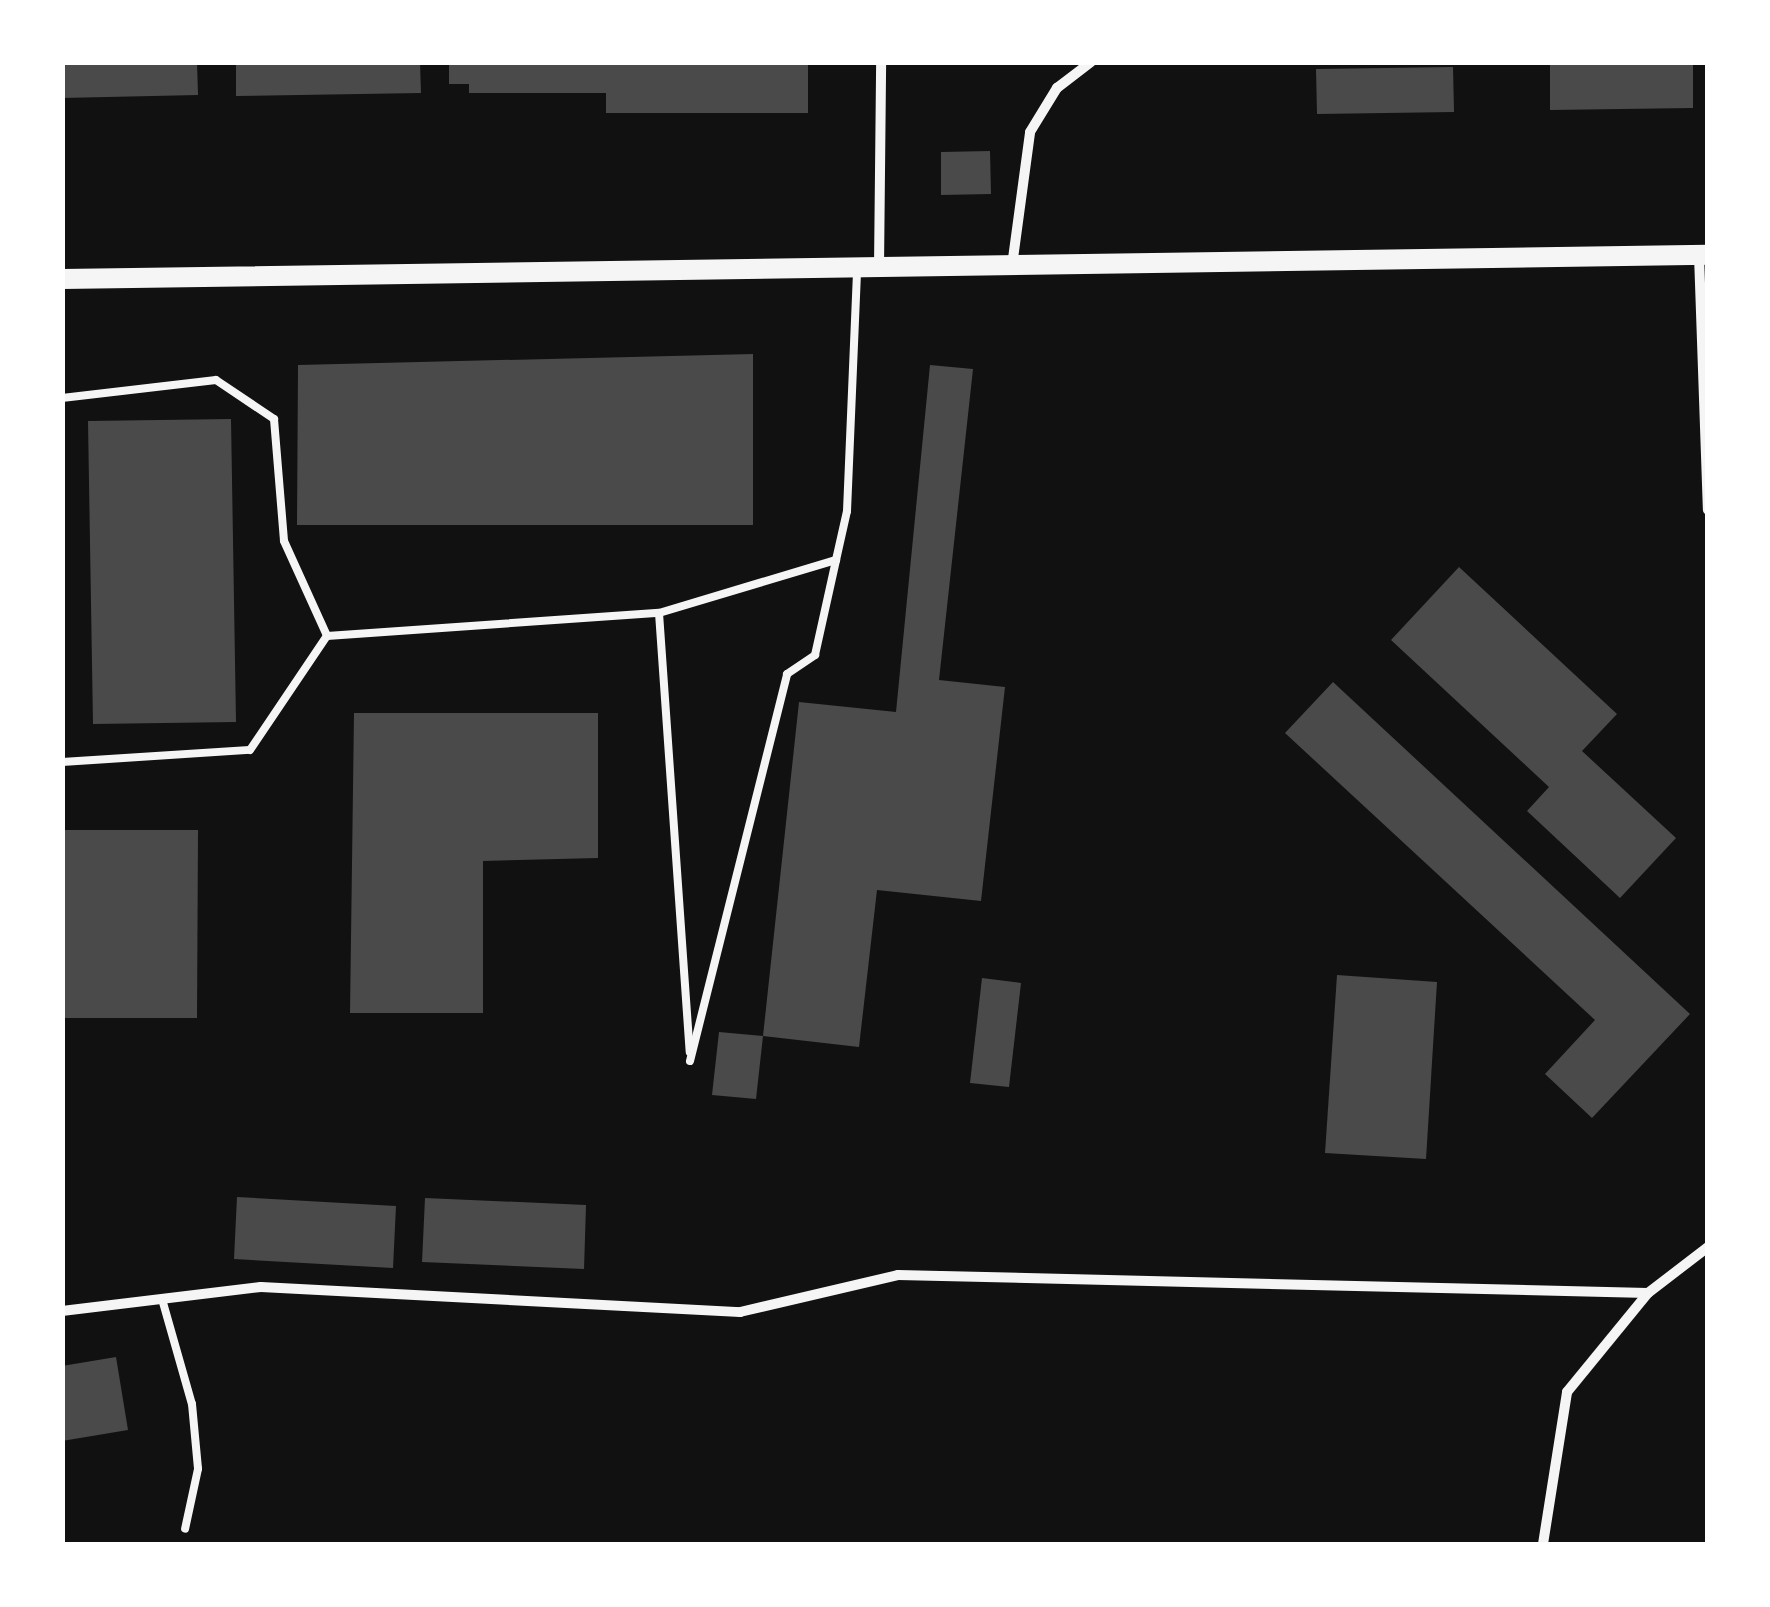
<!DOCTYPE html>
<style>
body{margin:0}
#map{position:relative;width:1770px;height:1607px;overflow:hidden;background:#111;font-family:Barlow,sans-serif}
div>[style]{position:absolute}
.building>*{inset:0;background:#4a4a4a}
.service>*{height:8px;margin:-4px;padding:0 4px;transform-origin:4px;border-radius:4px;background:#f5f5f5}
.minor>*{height:10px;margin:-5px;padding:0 5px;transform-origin:5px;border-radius:5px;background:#f5f5f5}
.secondary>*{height:20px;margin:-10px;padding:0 10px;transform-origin:10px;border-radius:10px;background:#f5f5f5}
span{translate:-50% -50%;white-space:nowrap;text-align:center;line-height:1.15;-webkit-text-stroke:10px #fff;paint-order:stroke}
.frame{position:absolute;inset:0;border:65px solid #fff;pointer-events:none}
</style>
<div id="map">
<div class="building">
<i style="clip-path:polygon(62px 62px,197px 62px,198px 95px,62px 98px)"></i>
<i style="clip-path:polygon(236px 62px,420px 62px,421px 93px,236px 96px)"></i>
<i style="clip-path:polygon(449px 62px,808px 62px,808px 113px,606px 113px,606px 93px,469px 93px,469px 84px,449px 84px)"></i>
<i style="clip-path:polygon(1693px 63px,1693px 108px,1550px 110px,1550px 65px)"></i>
<i style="clip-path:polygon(1453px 67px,1454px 112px,1317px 114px,1316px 69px)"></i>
<i style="clip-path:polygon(990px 151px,991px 194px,941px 195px,941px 152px)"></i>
<i style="clip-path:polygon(753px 354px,753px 525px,297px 525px,298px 365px)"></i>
<i style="clip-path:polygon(930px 365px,973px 369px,939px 680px,1005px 687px,981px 901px,877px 890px,859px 1047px,763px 1036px,799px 702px,896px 712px)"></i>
<i style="clip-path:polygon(231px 419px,236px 722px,93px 724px,88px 421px)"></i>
<i style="clip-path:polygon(1459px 567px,1617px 714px,1582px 751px,1676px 838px,1620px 898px,1527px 811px,1549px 787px,1391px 640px)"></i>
<i style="clip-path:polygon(1333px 682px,1690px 1014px,1592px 1118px,1545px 1074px,1595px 1020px,1285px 733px)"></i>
<i style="clip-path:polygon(354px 713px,598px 713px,598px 858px,483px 861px,483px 1013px,350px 1013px)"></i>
<i style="clip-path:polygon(62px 830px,198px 830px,197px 1018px,62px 1018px)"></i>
<i style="clip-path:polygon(1337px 975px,1437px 982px,1426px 1159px,1325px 1153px)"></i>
<i style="clip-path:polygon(982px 978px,1021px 983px,1009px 1087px,970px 1083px)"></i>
<i style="clip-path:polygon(719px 1032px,763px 1036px,756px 1099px,712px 1095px)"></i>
<i style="clip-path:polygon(237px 1197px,396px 1206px,393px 1268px,234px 1259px)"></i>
<i style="clip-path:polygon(425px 1198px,586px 1205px,584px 1269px,422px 1262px)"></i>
<i style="clip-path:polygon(116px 1357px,128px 1430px,62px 1441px,62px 1366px)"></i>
</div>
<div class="service">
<i style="left:62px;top:398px;width:155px;rotate:-6.7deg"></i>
<i style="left:216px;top:380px;width:70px;rotate:33.9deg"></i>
<i style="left:274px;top:419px;width:122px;rotate:85.3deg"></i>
<i style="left:284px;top:541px;width:104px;rotate:65.6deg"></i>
<i style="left:659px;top:613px;width:440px;rotate:86deg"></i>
<i style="left:62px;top:762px;width:188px;rotate:-3.7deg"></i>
<i style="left:250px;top:750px;width:138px;rotate:-56deg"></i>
<i style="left:327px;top:636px;width:333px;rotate:-4deg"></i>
<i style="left:659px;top:613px;width:185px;rotate:-16.7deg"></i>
<i style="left:836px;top:560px;width:50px;rotate:-77.3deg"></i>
<i style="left:847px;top:511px;width:242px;rotate:-87.6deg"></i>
<i style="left:690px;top:1061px;width:399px;rotate:-75.9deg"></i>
<i style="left:787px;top:674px;width:34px;rotate:-34deg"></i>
<i style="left:815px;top:655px;width:97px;rotate:-77.5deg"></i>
<i style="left:162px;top:1299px;width:109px;rotate:74.1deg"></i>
<i style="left:192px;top:1404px;width:65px;rotate:84.7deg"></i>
<i style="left:198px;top:1469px;width:61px;rotate:102.2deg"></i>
</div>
<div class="minor">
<i style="left:1699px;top:255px;width:255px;rotate:88deg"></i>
<i style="left:1012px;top:266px;width:135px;rotate:-82.3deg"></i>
<i style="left:1030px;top:132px;width:52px;rotate:-58.5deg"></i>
<i style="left:1057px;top:88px;width:43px;rotate:-37.4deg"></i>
<i style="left:879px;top:267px;width:205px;rotate:-89.4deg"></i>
<i style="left:62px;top:1311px;width:200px;rotate:-6.9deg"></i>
<i style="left:261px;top:1287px;width:480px;rotate:3deg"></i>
<i style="left:740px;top:1312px;width:162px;rotate:-13.2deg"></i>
<i style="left:898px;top:1275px;width:750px;rotate:1.37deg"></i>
<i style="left:1543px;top:1544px;width:154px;rotate:-81deg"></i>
<i style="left:1567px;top:1392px;width:128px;rotate:-50.7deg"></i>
<i style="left:1648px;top:1293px;width:76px;rotate:-37.5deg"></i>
</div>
<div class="secondary">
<i style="left:62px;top:279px;width:1646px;rotate:-0.84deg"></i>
</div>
<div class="frame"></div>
</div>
